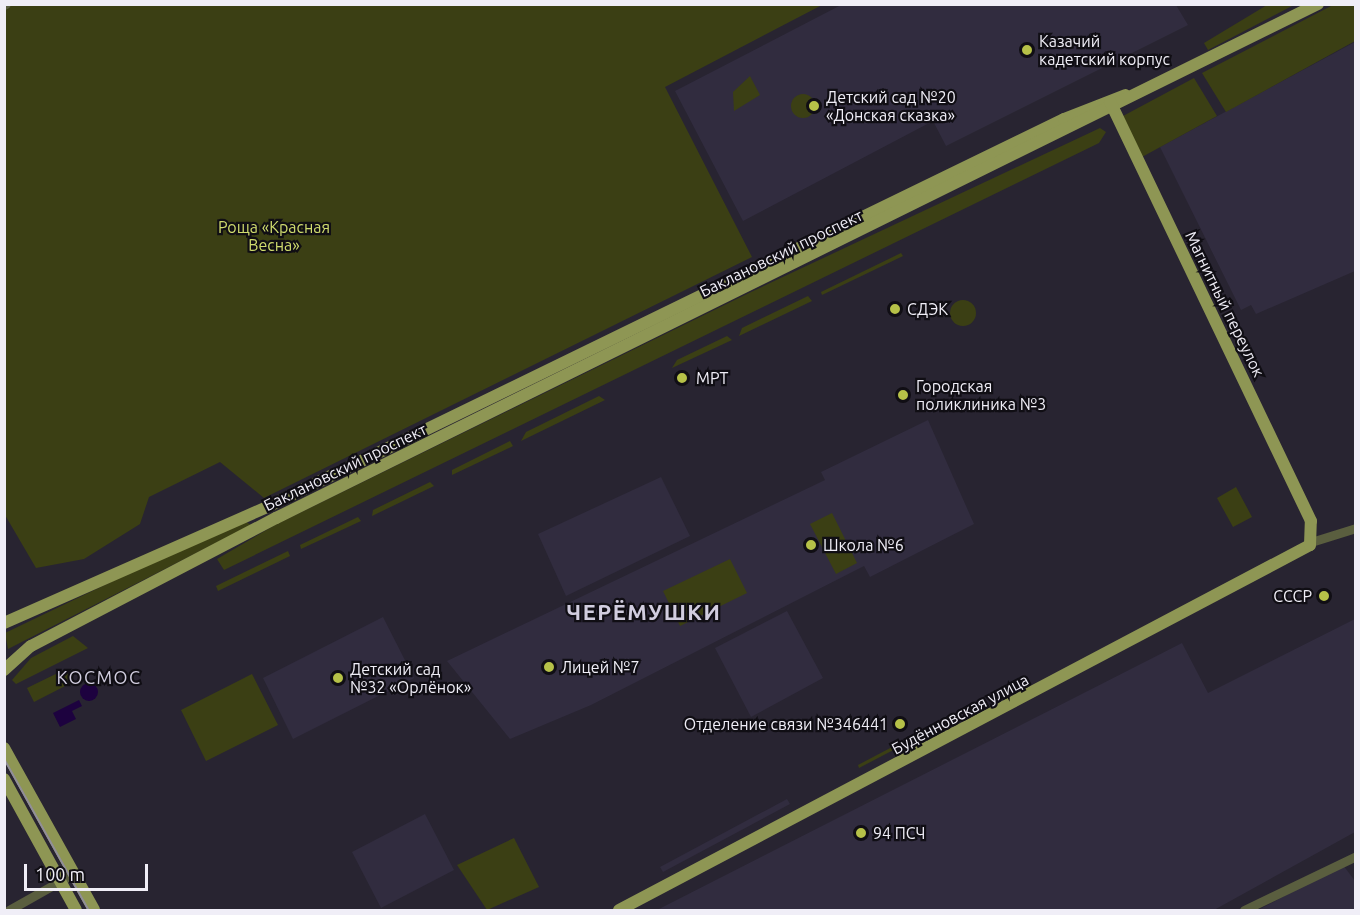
<!DOCTYPE html>
<meta charset="utf-8">
<style>
body{margin:0}
#map{position:relative;width:1360px;height:915px;overflow:hidden;background:#282431;font-family:Ubuntu,sans-serif}
div>[style]{position:absolute}
.built>*{inset:0;background:#312c3f}
.green>*{inset:0;background:#3b3f14}
.round{border-radius:50%}
.water>*{inset:0;background:#1d023f}
.minor>*{height:9px;margin:-4.5px;padding:0 4.5px;transform-origin:4.5px;border-radius:4.5px;background:#5a5e3f}
.major>*{height:12px;margin:-6px;padding:0 6px;transform-origin:6px;border-radius:6px;background:#8e9654}
.tram>*{height:1.5px;margin:-0.75px;padding:0 0.75px;transform-origin:0.75px;border-radius:0.75px;background:#918e99}
.dots>*{width:16px;height:16px;translate:-50% -50%;box-sizing:border-box;border:3px solid #100e14;border-radius:50%}
span{translate:-50% -50%;white-space:nowrap;text-align:center;line-height:1.15;-webkit-text-stroke:4.5px #100e14;paint-order:stroke}
.poi-label{font-size:16px;color:#f0eef7}
.left{translate:0 -50%;text-align:left}
.right{translate:-100% -50%;text-align:right}
.park-label{font-size:16px;color:#d0dc6e}
.street-label{font-size:16px;color:#f0eef7}
.neighbourhood-label{font-size:18px;color:#d1cddf;letter-spacing:1.5px}
.district-label{font-size:22px;color:#d1cddf;font-weight:700;letter-spacing:1.5px}
.frame{position:absolute;inset:0;border:6px solid #f0eef7;pointer-events:none}
.scale{position:absolute;left:24px;top:864px;width:124px;height:27px;box-sizing:border-box;border:3px solid #f0eef7;border-top:0;padding-left:8px;font-size:18px;line-height:21px;white-space:nowrap;color:#f0eef7;-webkit-text-stroke:4px #100e14;paint-order:stroke}
</style>
<div id="map">
<div class="built">
<i style="clip-path:polygon(841px 5px,1176px 5px,1188px 25px,946px 146px,933px 121px,743px 221px,675px 91px)"></i>
<i style="clip-path:polygon(1355px 42px,1355px 271px,1256px 314px,1251px 305px,1241px 310px,1160px 147px)"></i>
<i style="clip-path:polygon(928px 420px,974px 524px,870px 577px,864px 566px,591px 705px,510px 739px,447px 661px,825px 480px,821px 472px)"></i>
<i style="clip-path:polygon(661px 477px,690px 536px,566px 596px,538px 534px)"></i>
<i style="clip-path:polygon(787px 611px,823px 678px,751px 717px,715px 648px)"></i>
<i style="clip-path:polygon(383px 617px,414px 678px,293px 739px,263px 678px)"></i>
<i style="clip-path:polygon(1355px 619px,1355px 832px,1214px 910px,657px 910px,1182px 643px,1208px 693px)"></i>
<i style="clip-path:polygon(787px 799px,790px 804px,663px 872px,660px 867px)"></i>
<i style="clip-path:polygon(425px 814px,454px 870px,381px 908px,352px 852px)"></i>
<i style="clip-path:polygon(1343px 865px,1355px 881px,1355px 910px,1258px 910px)"></i>
</div>
<div class="green">
<i style="clip-path:polygon(4px 5px,822px 5px,665px 87px,752px 257px,264px 498px,220px 462px,149px 497px,140px 524px,84px 559px,36px 568px,5px 515px)"></i>
<i style="clip-path:polygon(1267px 5px,1294px 5px,1208px 50px,1204px 43px)"></i>
<i style="clip-path:polygon(1333px 5px,1355px 5px,1355px 41px,1226px 112px,1202px 73px)"></i>
<i style="clip-path:polygon(750px 76px,760px 95px,734px 111px,733px 92px)"></i>
<i style="clip-path:polygon(1194px 78px,1217px 116px,1142px 157px,1123px 116px)"></i>
<i class="round" style="left:791px;top:94px;width:24px;height:24px"></i>
<i style="clip-path:polygon(1100px 128px,1106px 132px,1099px 143px,224px 570px,217px 559px,275px 525px,751px 292px)"></i>
<i style="clip-path:polygon(901px 253px,903px 256px,822px 295px,821px 292px)"></i>
<i style="clip-path:polygon(808px 296px,812px 301px,739px 336px,742px 328px)"></i>
<i class="round" style="left:950px;top:300px;width:26px;height:26px"></i>
<i style="clip-path:polygon(727px 336px,732px 340px,672px 368px,677px 360px)"></i>
<i style="clip-path:polygon(599px 396px,605px 400px,521px 441px,526px 432px)"></i>
<i style="clip-path:polygon(510px 441px,513px 446px,452px 475px,452px 470px)"></i>
<i style="clip-path:polygon(430px 482px,434px 486px,372px 516px,373px 510px)"></i>
<i style="clip-path:polygon(1236px 487px,1252px 517px,1233px 527px,1217px 498px)"></i>
<i style="clip-path:polygon(832px 513px,857px 563px,836px 574px,810px 524px)"></i>
<i style="clip-path:polygon(358px 517px,361px 521px,301px 549px,300px 545px)"></i>
<i style="clip-path:polygon(242px 519px,251px 525px,8px 649px,5px 633px)"></i>
<i style="clip-path:polygon(288px 551px,290px 556px,218px 591px,216px 586px)"></i>
<i style="clip-path:polygon(730px 559px,747px 593px,680px 626px,663px 591px)"></i>
<i style="clip-path:polygon(73px 636px,88px 648px,16px 684px,12px 680px,31px 658px)"></i>
<i style="clip-path:polygon(66px 669px,73px 682px,34px 702px,27px 688px)"></i>
<i style="clip-path:polygon(252px 674px,278px 725px,206px 761px,181px 710px)"></i>
<i style="clip-path:polygon(983px 699px,985px 702px,859px 768px,858px 765px)"></i>
<i style="clip-path:polygon(514px 838px,539px 887px,487px 910px,457px 865px)"></i>
</div>
<div class="water">
<i class="round" style="left:80px;top:683px;width:18px;height:18px"></i>
<i style="clip-path:polygon(79px 700px,82px 706px,72px 711px,76px 719px,60px 727px,53px 713px)"></i>
</div>
<div class="minor">
<i style="left:4px;top:5px;width:2px;rotate:-27deg"></i>
<i style="left:1311px;top:542px;width:47px;rotate:-17.3deg"></i>
<i style="left:9px;top:910px;width:73px;rotate:-29.4deg"></i>
<i style="left:1244px;top:910px;width:124px;rotate:-25.7deg"></i>
</div>
<div class="major">
<i style="left:4px;top:623px;width:290px;rotate:-23.8deg"></i>
<i style="left:269px;top:506px;width:884px;rotate:-25.96deg"></i>
<i style="left:1064px;top:119px;width:66px;rotate:-21.2deg"></i>
<i style="left:4px;top:670px;width:36px;rotate:-42deg"></i>
<i style="left:31px;top:646px;width:276px;rotate:-27.6deg"></i>
<i style="left:276px;top:518px;width:1162px;rotate:-26.26deg"></i>
<i style="left:4px;top:748px;width:185px;rotate:60.9deg"></i>
<i style="left:4px;top:779px;width:149px;rotate:61.2deg"></i>
<i style="left:619px;top:910px;width:781px;rotate:-27.84deg"></i>
<i style="left:1310px;top:545px;width:24px;rotate:-88deg"></i>
<i style="left:1311px;top:521px;width:465px;rotate:-115.6deg"></i>
</div>
<div class="tram">
<i style="left:4px;top:758px;width:174px;rotate:60.8deg"></i>
</div>
<div class="dots">
<i style="left:1027px;top:50px;background:#b6c148"></i>
<i style="left:814px;top:106px;background:#b6c148"></i>
<i style="left:895px;top:309px;background:#b6c148"></i>
<i style="left:682px;top:378px;background:#b6c148"></i>
<i style="left:903px;top:395px;background:#b6c148"></i>
<i style="left:811px;top:545px;background:#b6c148"></i>
<i style="left:1324px;top:596px;background:#b6c148"></i>
<i style="left:549px;top:667px;background:#b6c148"></i>
<i style="left:338px;top:678px;background:#b6c148"></i>
<i style="left:900px;top:724px;background:#b6c148"></i>
<i style="left:861px;top:833px;background:#b6c148"></i>
</div>
<div class="poi-label">
<span class="left" style="left:1039px;top:50px">Казачий<br>кадетский корпус</span>
<span class="left" style="left:826px;top:106px">Детский сад №20<br>«Донская сказка»</span>
<span class="left" style="left:907px;top:309px">СДЭК</span>
<span class="left" style="left:696px;top:378px">МРТ</span>
<span class="left" style="left:916px;top:395px">Городская<br>поликлиника №3</span>
<span class="left" style="left:823px;top:545px">Школа №6</span>
<span class="right" style="left:1312px;top:596px">СССР</span>
<span class="left" style="left:561px;top:667px">Лицей №7</span>
<span class="left" style="left:350px;top:678px">Детский сад<br>№32 «Орлёнок»</span>
<span class="right" style="left:888px;top:724px">Отделение связи №346441</span>
<span class="left" style="left:873px;top:833px">94 ПСЧ</span>
</div>
<div class="park-label">
<span style="left:274px;top:236px">Роща «Красная<br>Весна»</span>
</div>
<div class="street-label">
<span style="left:781px;top:253px;rotate:-26deg">Баклановский проспект</span>
<span style="left:1225px;top:304px;rotate:64deg">Магнитный переулок</span>
<span style="left:345px;top:467px;rotate:-26deg">Баклановский проспект</span>
<span style="left:960px;top:714px;rotate:-28deg">Будённовская улица</span>
</div>
<div class="neighbourhood-label">
<span style="left:99px;top:677px">КОСМОС</span>
</div>
<div class="district-label">
<span style="left:644px;top:612px">ЧЕРЁМУШКИ</span>
</div>
<div class="frame"></div>
<div class="scale">100 m</div>
</div>
